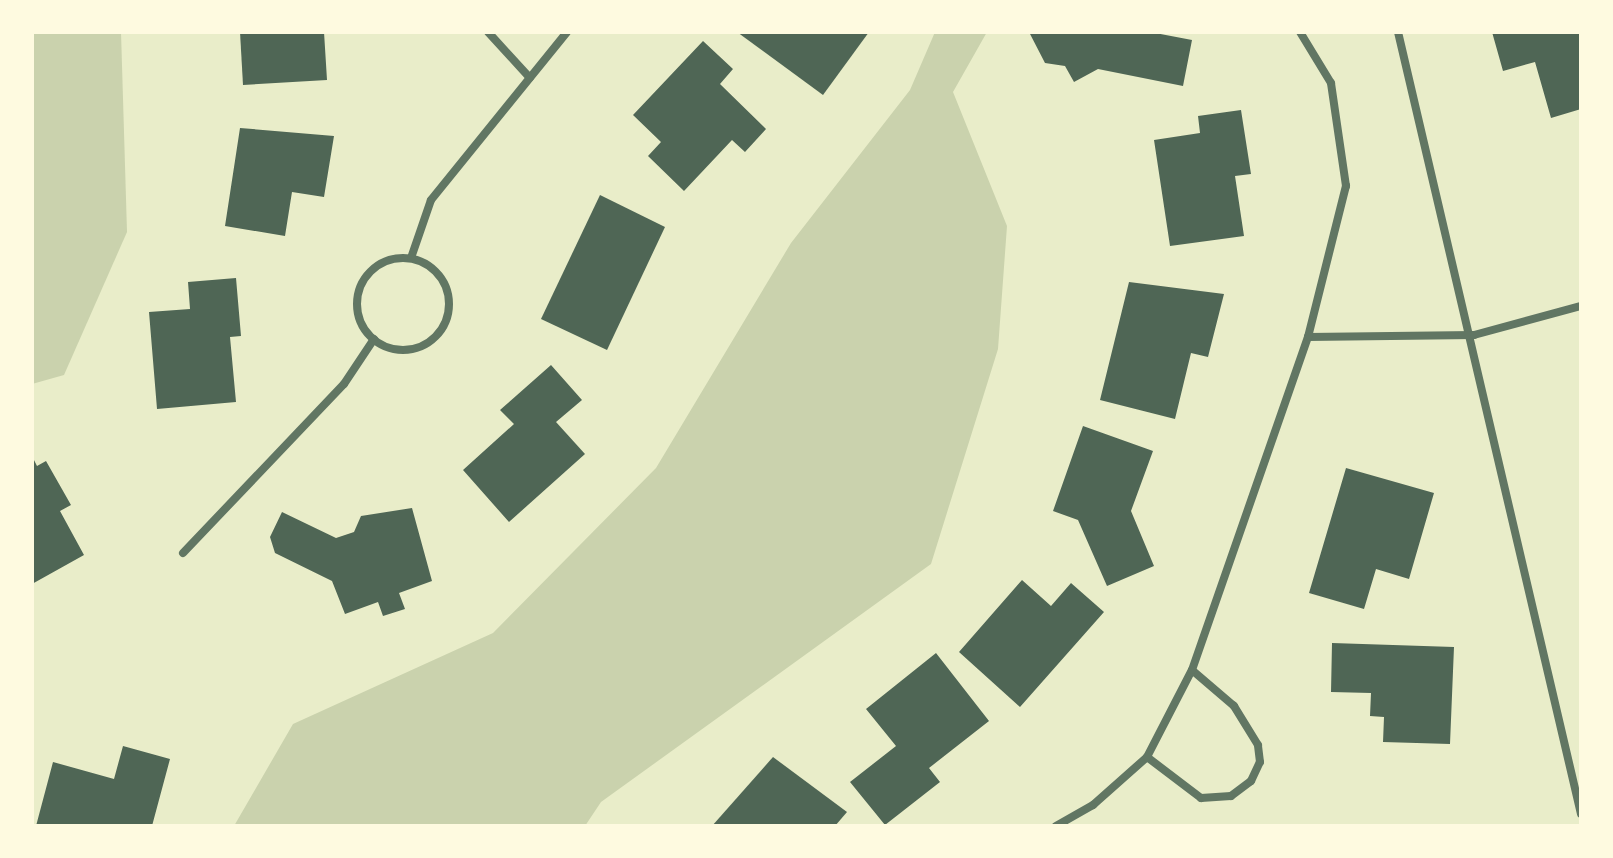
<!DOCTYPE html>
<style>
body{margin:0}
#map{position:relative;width:1613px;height:858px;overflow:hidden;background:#e9edc9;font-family:Mulish,sans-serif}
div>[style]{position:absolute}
.green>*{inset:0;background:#cad2ad}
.building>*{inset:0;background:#4f6655}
.minor>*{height:8px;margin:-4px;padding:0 4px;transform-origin:4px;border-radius:4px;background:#617663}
.minor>.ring{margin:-4px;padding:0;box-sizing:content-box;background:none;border:8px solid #617663;border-radius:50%}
span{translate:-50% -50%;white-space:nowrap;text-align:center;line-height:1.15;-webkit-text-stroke:8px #fefae0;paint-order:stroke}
.frame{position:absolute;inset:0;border:34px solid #fefae0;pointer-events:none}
</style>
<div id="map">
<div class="green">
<i style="clip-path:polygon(32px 32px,121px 32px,127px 232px,64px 375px,32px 384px)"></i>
<i style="clip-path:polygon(935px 32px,987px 32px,953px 92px,1007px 226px,998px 349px,931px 564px,601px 802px,585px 826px,234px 826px,293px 724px,493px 633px,656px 468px,791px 243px,910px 90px)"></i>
</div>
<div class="building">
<i style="clip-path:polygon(240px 32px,324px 32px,327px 80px,243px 85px)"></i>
<i style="clip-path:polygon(737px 32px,869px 32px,823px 95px)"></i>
<i style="clip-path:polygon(1029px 32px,1150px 32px,1192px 40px,1183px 86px,1098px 69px,1074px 82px,1065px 66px,1045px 63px)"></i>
<i style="clip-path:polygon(1492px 32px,1581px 32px,1581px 109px,1551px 118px,1535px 62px,1503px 71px)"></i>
<i style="clip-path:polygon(703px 41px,733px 69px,720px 84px,766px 129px,745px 152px,732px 140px,684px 191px,648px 156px,661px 142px,633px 115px)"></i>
<i style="clip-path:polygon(1241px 110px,1251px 174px,1235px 176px,1244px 236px,1170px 246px,1154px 140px,1200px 133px,1198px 116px)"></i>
<i style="clip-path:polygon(240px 128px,334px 136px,324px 197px,292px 192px,285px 236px,225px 226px)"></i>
<i style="clip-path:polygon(600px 195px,665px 227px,607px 350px,541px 319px)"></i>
<i style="clip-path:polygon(236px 278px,241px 336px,230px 337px,236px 402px,157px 409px,149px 312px,190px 309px,188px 282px)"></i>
<i style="clip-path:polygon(1129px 282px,1224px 294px,1208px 357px,1191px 353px,1175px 419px,1100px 400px)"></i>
<i style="clip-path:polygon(551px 365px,582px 400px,556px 422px,585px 454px,509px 522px,463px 470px,514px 424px,500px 410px)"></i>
<i style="clip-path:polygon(1083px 426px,1153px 451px,1131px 511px,1154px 566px,1107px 586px,1078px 520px,1053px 511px)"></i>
<i style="clip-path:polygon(32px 456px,37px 466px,46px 461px,71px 505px,60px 511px,84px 555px,32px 584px)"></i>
<i style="clip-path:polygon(1346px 468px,1434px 493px,1409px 579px,1376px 569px,1364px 609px,1309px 593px)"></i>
<i style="clip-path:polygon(412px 508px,432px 581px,399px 593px,405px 609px,383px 616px,378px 602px,345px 614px,332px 581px,275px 553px,270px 537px,282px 512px,336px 538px,354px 532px,361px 516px)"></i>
<i style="clip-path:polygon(1022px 580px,1051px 606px,1071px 583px,1104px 612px,1020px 707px,959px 652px)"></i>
<i style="clip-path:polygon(1332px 643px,1454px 647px,1450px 744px,1383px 742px,1384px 717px,1370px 716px,1371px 693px,1331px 692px)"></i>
<i style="clip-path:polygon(936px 653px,989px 721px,929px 768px,940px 782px,885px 825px,850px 782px,896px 746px,866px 709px)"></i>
<i style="clip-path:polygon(123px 746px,170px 759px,152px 826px,36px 826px,53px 762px,114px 779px)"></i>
<i style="clip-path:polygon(773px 757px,847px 812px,835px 826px,712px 826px)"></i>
</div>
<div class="minor">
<i style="left:488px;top:32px;width:62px;rotate:47.6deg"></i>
<i style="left:1398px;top:32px;width:803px;rotate:76.83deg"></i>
<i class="ring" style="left:357px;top:258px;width:84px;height:84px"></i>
<i style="left:411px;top:258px;width:61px;rotate:-71deg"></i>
<i style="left:431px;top:200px;width:216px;rotate:-51deg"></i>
<i style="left:1308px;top:337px;width:166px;rotate:-0.7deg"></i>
<i style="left:1474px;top:335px;width:111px;rotate:-15.2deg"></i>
<i style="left:183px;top:553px;width:233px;rotate:-46.4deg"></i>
<i style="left:344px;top:384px;width:54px;rotate:-56.3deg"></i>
<i style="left:1147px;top:757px;width:68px;rotate:37.2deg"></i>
<i style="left:1201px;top:798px;width:30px;rotate:-4deg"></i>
<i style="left:1231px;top:796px;width:25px;rotate:-37deg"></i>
<i style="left:1251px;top:781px;width:21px;rotate:-65deg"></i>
<i style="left:1260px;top:762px;width:17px;rotate:-97deg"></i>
<i style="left:1258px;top:745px;width:46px;rotate:-121.6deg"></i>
<i style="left:1234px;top:706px;width:55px;rotate:-139.4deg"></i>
<i style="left:1056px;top:826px;width:43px;rotate:-29.6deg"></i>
<i style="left:1093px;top:805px;width:72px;rotate:-41.6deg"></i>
<i style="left:1147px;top:757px;width:98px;rotate:-62.7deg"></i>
<i style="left:1192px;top:670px;width:353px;rotate:-70.8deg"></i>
<i style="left:1308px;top:337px;width:156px;rotate:-75.9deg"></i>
<i style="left:1346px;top:186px;width:104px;rotate:-98.3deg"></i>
<i style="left:1331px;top:83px;width:60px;rotate:-121.3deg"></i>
</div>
<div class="frame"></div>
</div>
